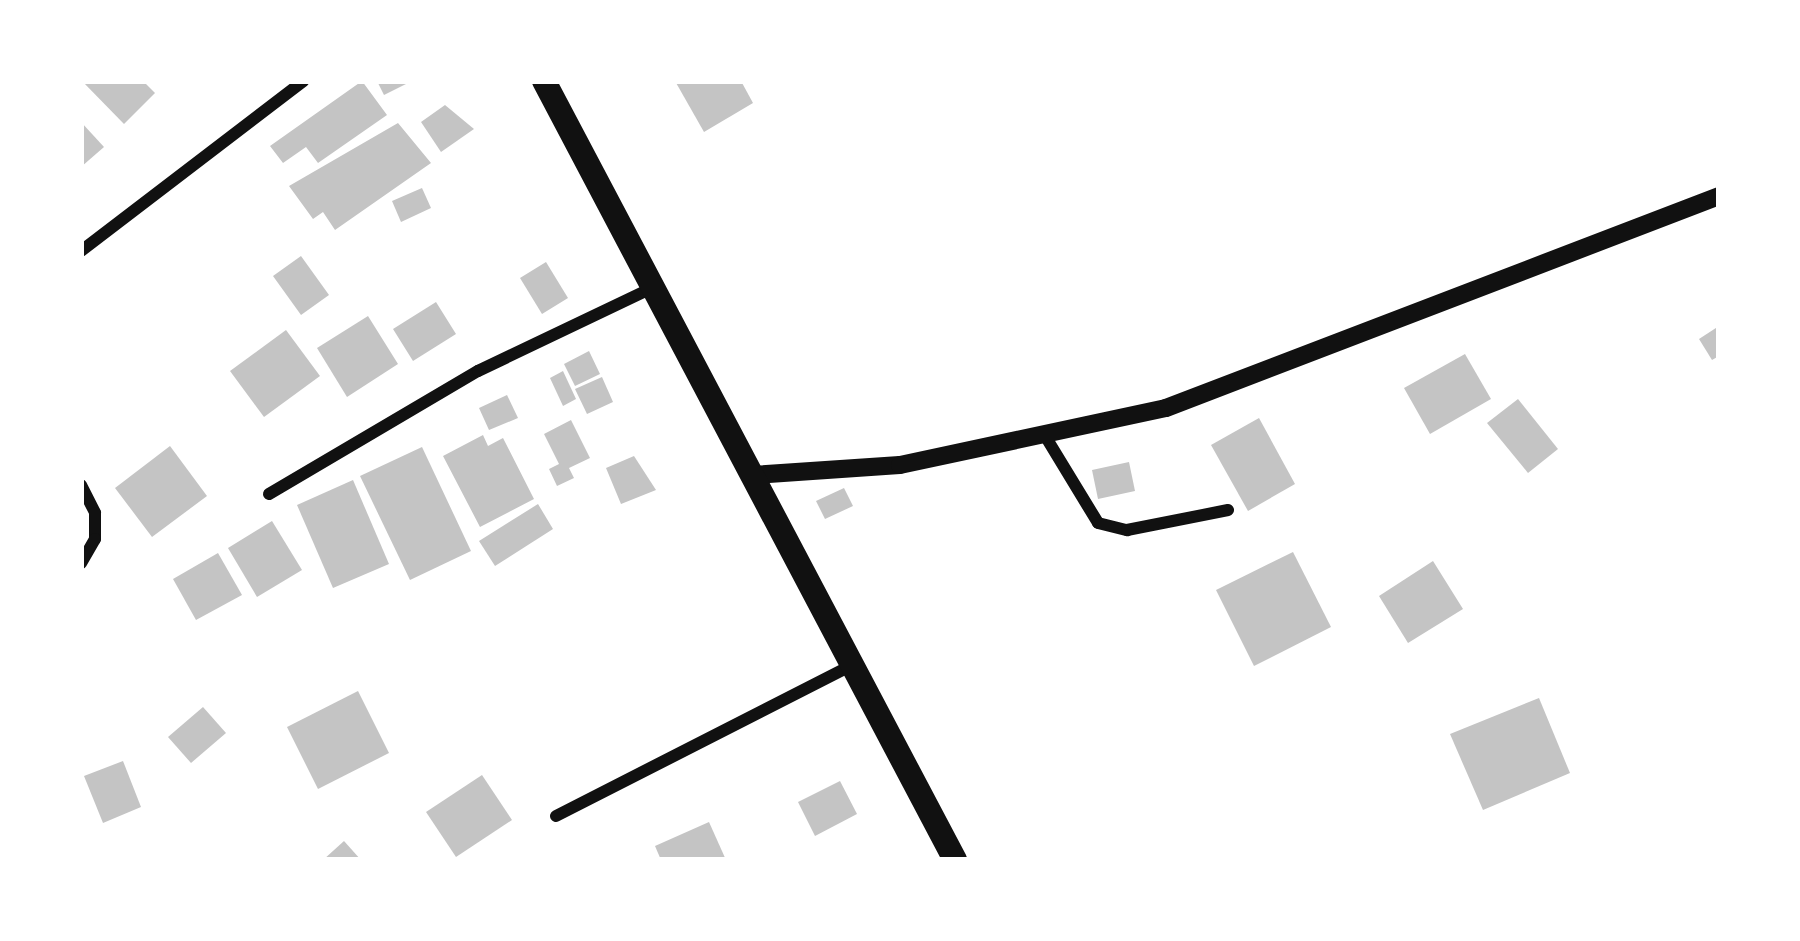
<!DOCTYPE html>
<style>
body{margin:0}
#map{position:relative;width:1800px;height:941px;overflow:hidden;background:#fff;font-family:"Varela Round",sans-serif}
div>[style]{position:absolute}
.building>*{inset:0;background:#c4c4c4}
.minor>*{height:12px;margin:-6px;padding:0 6px;transform-origin:6px;border-radius:6px;background:#111}
.tertiary>*{height:18px;margin:-9px;padding:0 9px;transform-origin:9px;border-radius:9px;background:#111}
.trunk>*{height:24px;margin:-12px;padding:0 12px;transform-origin:12px;border-radius:12px;background:#111}
span{translate:-50% -50%;white-space:nowrap;text-align:center;line-height:1.15;-webkit-text-stroke:9px #fff;paint-order:stroke}
.frame{position:absolute;inset:0;border:84px solid #fff;pointer-events:none}
</style>
<div id="map">
<div class="building">
<i style="clip-path:polygon(82px 81px,143px 81px,155px 93px,124px 124px)"></i>
<i style="clip-path:polygon(362px 81px,387px 115px,318px 163px,306px 147px,283px 163px,270px 146px)"></i>
<i style="clip-path:polygon(377px 81px,412px 81px,384px 95px)"></i>
<i style="clip-path:polygon(675px 81px,741px 81px,753px 103px,704px 132px)"></i>
<i style="clip-path:polygon(445px 105px,474px 129px,441px 152px,421px 122px)"></i>
<i style="clip-path:polygon(81px 122px,104px 147px,81px 167px)"></i>
<i style="clip-path:polygon(398px 123px,431px 163px,335px 230px,323px 212px,313px 219px,289px 186px)"></i>
<i style="clip-path:polygon(422px 188px,431px 208px,401px 222px,392px 201px)"></i>
<i style="clip-path:polygon(301px 256px,329px 295px,301px 315px,273px 276px)"></i>
<i style="clip-path:polygon(546px 262px,568px 298px,542px 314px,520px 278px)"></i>
<i style="clip-path:polygon(436px 302px,456px 334px,413px 361px,393px 329px)"></i>
<i style="clip-path:polygon(368px 316px,398px 364px,347px 397px,317px 348px)"></i>
<i style="clip-path:polygon(1719px 326px,1719px 356px,1712px 360px,1699px 339px)"></i>
<i style="clip-path:polygon(286px 330px,320px 376px,264px 417px,230px 371px)"></i>
<i style="clip-path:polygon(589px 351px,600px 374px,575px 386px,564px 364px)"></i>
<i style="clip-path:polygon(1465px 354px,1491px 399px,1430px 434px,1404px 388px)"></i>
<i style="clip-path:polygon(563px 371px,576px 399px,563px 406px,550px 378px)"></i>
<i style="clip-path:polygon(602px 377px,613px 402px,587px 414px,575px 389px)"></i>
<i style="clip-path:polygon(507px 395px,518px 418px,489px 430px,479px 408px)"></i>
<i style="clip-path:polygon(1518px 399px,1558px 449px,1528px 473px,1487px 423px)"></i>
<i style="clip-path:polygon(1259px 418px,1295px 484px,1248px 511px,1211px 445px)"></i>
<i style="clip-path:polygon(571px 420px,590px 458px,569px 468px,574px 478px,557px 486px,549px 469px,559px 464px,544px 434px)"></i>
<i style="clip-path:polygon(483px 435px,488px 446px,503px 438px,534px 499px,480px 527px,443px 456px)"></i>
<i style="clip-path:polygon(170px 446px,207px 496px,152px 537px,115px 488px)"></i>
<i style="clip-path:polygon(422px 447px,471px 551px,410px 580px,360px 476px)"></i>
<i style="clip-path:polygon(634px 456px,656px 490px,621px 504px,606px 468px)"></i>
<i style="clip-path:polygon(1129px 462px,1135px 491px,1098px 499px,1092px 470px)"></i>
<i style="clip-path:polygon(353px 480px,389px 564px,333px 588px,297px 505px)"></i>
<i style="clip-path:polygon(844px 488px,853px 506px,825px 519px,816px 501px)"></i>
<i style="clip-path:polygon(538px 504px,553px 529px,495px 566px,479px 541px)"></i>
<i style="clip-path:polygon(272px 521px,302px 570px,257px 597px,228px 548px)"></i>
<i style="clip-path:polygon(1293px 552px,1331px 627px,1254px 666px,1216px 590px)"></i>
<i style="clip-path:polygon(218px 553px,242px 595px,196px 620px,173px 579px)"></i>
<i style="clip-path:polygon(1433px 561px,1463px 609px,1408px 643px,1379px 596px)"></i>
<i style="clip-path:polygon(358px 691px,389px 753px,318px 789px,287px 727px)"></i>
<i style="clip-path:polygon(1539px 698px,1570px 773px,1483px 810px,1450px 734px)"></i>
<i style="clip-path:polygon(203px 707px,226px 733px,191px 763px,168px 737px)"></i>
<i style="clip-path:polygon(123px 761px,141px 807px,103px 823px,84px 776px)"></i>
<i style="clip-path:polygon(482px 775px,512px 820px,456px 857px,426px 812px)"></i>
<i style="clip-path:polygon(840px 781px,857px 814px,815px 836px,798px 802px)"></i>
<i style="clip-path:polygon(709px 822px,726px 860px,661px 860px,655px 846px)"></i>
<i style="clip-path:polygon(344px 841px,361px 860px,323px 860px)"></i>
</div>
<div class="minor">
<i style="left:81px;top:251px;width:280px;rotate:-37.4deg"></i>
<i style="left:1047px;top:439px;width:98px;rotate:58.7deg"></i>
<i style="left:1098px;top:523px;width:30px;rotate:14deg"></i>
<i style="left:1127px;top:530px;width:103px;rotate:-11.2deg"></i>
<i style="left:81px;top:485px;width:31px;rotate:63deg"></i>
<i style="left:95px;top:513px;width:26px;rotate:90deg"></i>
<i style="left:95px;top:539px;width:28px;rotate:120deg"></i>
<i style="left:269px;top:494px;width:243px;rotate:-30.5deg"></i>
<i style="left:478px;top:371px;width:197px;rotate:-25.5deg"></i>
<i style="left:556px;top:816px;width:335px;rotate:-27deg"></i>
</div>
<div class="tertiary">
<i style="left:753px;top:475px;width:147px;rotate:-3.9deg"></i>
<i style="left:900px;top:465px;width:272px;rotate:-12.1deg"></i>
<i style="left:1166px;top:408px;width:592px;rotate:-20.97deg"></i>
</div>
<div class="trunk">
<i style="left:544px;top:81px;width:881px;rotate:62.18deg"></i>
</div>
<div class="frame"></div>
</div>
